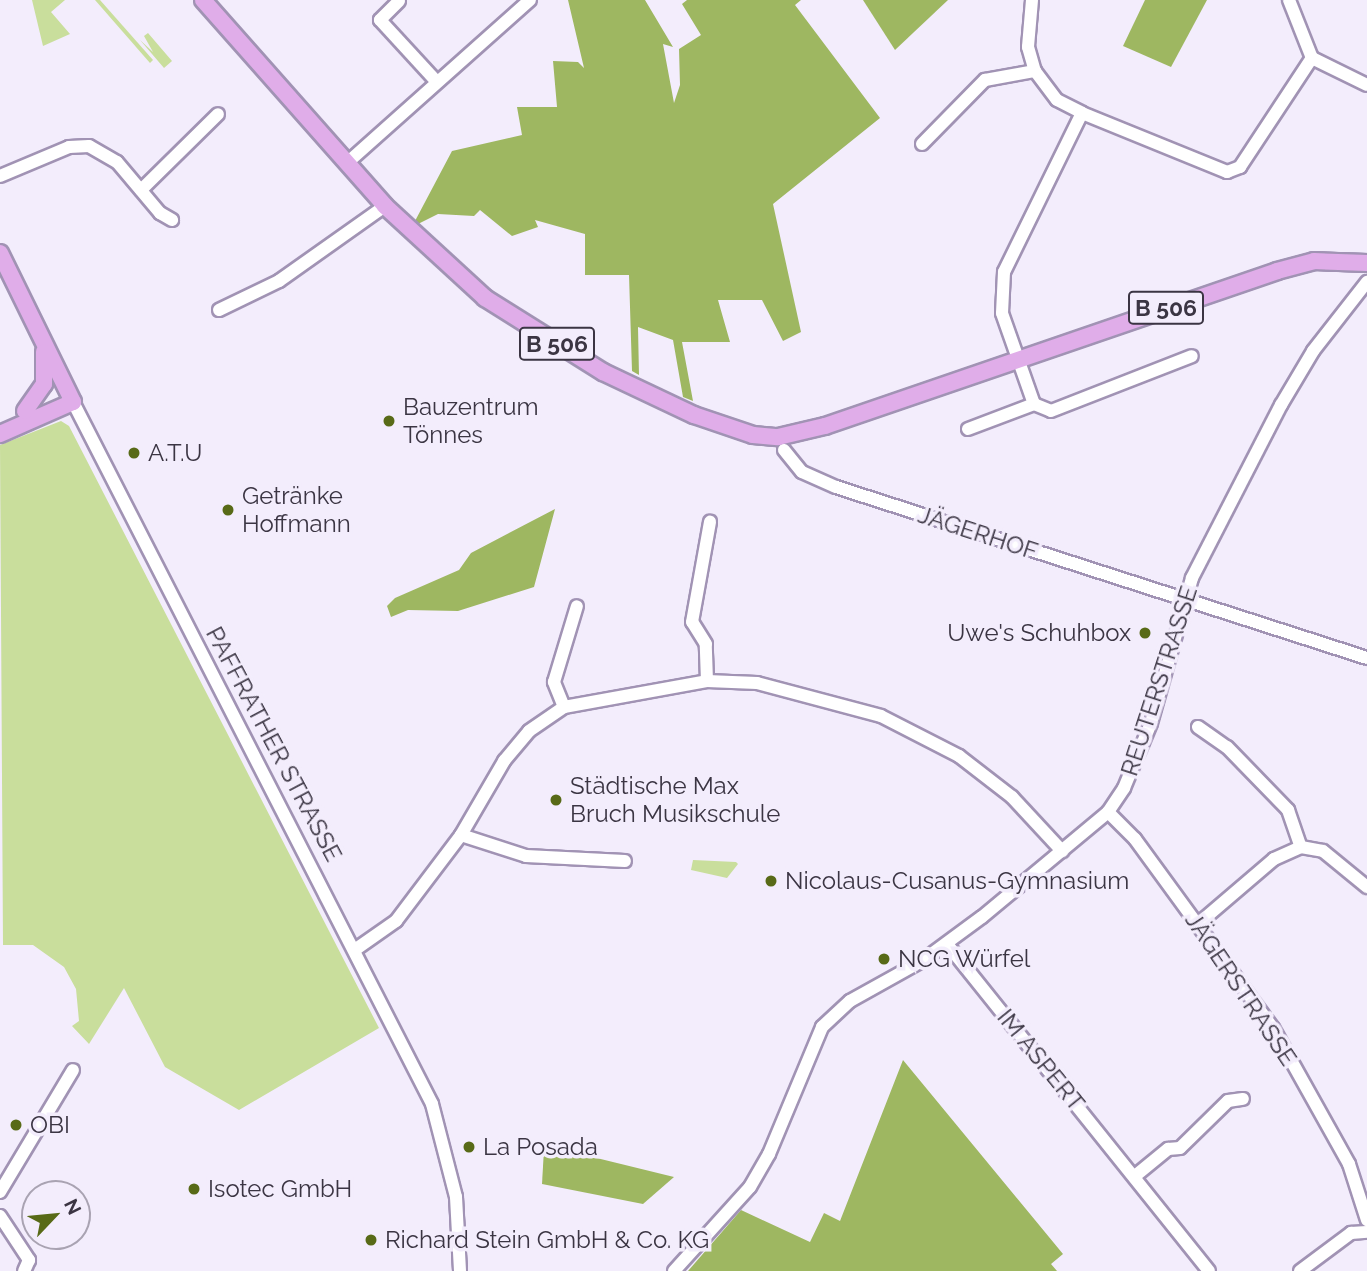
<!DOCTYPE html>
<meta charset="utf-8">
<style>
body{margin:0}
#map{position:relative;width:1367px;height:1271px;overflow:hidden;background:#f3edfc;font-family:Raleway,sans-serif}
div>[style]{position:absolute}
.green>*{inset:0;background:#c9de9c}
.forest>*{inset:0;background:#9eb761}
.roads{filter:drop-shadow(2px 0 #a193b4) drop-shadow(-2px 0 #a193b4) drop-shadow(0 2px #a193b4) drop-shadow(0 -2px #a193b4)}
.minor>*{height:12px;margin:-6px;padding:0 6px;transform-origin:6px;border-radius:6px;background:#fff}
.major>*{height:16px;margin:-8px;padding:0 8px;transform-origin:8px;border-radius:8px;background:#e0ade9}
.dots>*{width:19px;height:19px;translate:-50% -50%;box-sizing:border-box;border:4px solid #f3edfc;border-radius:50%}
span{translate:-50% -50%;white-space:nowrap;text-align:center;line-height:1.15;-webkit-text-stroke:7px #f3edfc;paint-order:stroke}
.shield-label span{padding:2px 5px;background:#f3edfc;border:2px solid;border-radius:5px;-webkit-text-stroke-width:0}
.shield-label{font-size:23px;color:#3b3543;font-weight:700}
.poi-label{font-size:24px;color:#3b3543}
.left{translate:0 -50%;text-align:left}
.right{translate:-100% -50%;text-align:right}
.street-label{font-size:24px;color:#3b3543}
.north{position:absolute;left:21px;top:1180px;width:70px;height:70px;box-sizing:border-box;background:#f3edfc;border:2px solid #a9a3b2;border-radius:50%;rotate:64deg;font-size:19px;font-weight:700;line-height:28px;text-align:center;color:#3b3543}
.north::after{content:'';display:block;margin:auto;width:24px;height:32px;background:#586a17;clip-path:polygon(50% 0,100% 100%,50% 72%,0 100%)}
</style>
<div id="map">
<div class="green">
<i style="clip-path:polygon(32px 0,65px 0,51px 12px,70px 34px,43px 46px)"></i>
<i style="clip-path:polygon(95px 0,100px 0,153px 60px,150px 63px)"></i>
<i style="clip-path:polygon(148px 33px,172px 61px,164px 68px,140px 40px,153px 52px,144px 36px)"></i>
<i style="clip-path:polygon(61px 421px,69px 426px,379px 1028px,239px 1110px,165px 1067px,124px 988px,89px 1044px,72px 1026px,79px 1021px,76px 989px,64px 967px,33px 945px,3px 945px,0 445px)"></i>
<i style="clip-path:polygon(693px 860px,736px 862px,738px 864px,727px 878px,691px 870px)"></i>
</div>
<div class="forest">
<i style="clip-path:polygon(568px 0,645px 0,673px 47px,663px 44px,674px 103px,680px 85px,679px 49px,701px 35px,682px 4px,687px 0,801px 0,795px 5px,880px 118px,773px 204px,801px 332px,783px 341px,762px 300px,718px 300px,730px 342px,682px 342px,693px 401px,683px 397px,673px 340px,638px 327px,639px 375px,632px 371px,629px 275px,585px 275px,585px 234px,535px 220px,538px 227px,512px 236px,480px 210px,474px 216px,438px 214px,418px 224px,415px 221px,452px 151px,522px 135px,517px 107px,557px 107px,553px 61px,578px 62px,584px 68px)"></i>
<i style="clip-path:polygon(863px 0,948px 0,895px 50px)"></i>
<i style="clip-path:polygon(1145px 0,1207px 0,1171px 67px,1123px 46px)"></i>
<i style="clip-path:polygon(555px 509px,534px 587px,458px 611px,408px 610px,391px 617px,387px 606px,395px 598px,459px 570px,471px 553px)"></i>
<i style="clip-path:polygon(903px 1060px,1063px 1254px,1051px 1264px,1057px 1271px,688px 1271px,741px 1210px,810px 1242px,824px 1213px,840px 1221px)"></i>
<i style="clip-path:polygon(544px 1149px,564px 1150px,674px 1177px,643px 1204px,542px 1184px)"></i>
</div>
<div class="roads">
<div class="minor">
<i style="left:1032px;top:0;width:47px;rotate:94.9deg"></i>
<i style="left:1028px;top:47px;width:25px;rotate:74deg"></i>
<i style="left:1035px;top:71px;width:36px;rotate:53deg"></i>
<i style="left:1057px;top:100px;width:28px;rotate:27deg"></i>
<i style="left:1289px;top:0;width:62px;rotate:68.4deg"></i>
<i style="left:399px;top:1px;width:27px;rotate:135deg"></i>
<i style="left:380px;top:20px;width:84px;rotate:47.4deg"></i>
<i style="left:922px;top:144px;width:90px;rotate:-45.5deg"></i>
<i style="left:985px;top:80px;width:51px;rotate:-10.2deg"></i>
<i style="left:347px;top:163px;width:245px;rotate:-41.7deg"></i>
<i style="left:0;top:176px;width:75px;rotate:-22.8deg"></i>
<i style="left:69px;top:147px;width:20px;rotate:-3deg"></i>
<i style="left:89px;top:146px;width:32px;rotate:30deg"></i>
<i style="left:117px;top:162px;width:67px;rotate:49.9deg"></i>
<i style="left:160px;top:213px;width:14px;rotate:30deg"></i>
<i style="left:141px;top:190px;width:108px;rotate:-44.6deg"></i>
<i style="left:219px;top:310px;width:67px;rotate:-25.8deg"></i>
<i style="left:279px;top:281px;width:130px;rotate:-35.3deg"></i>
<i style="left:73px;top:402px;width:788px;rotate:62.91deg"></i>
<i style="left:432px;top:1104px;width:96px;rotate:75.5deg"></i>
<i style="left:456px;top:1197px;width:74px;rotate:86.9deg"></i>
<i style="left:1034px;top:404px;width:96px;rotate:-109.4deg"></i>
<i style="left:1002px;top:313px;width:41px;rotate:-87.2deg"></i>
<i style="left:1004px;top:272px;width:177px;rotate:-63.9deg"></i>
<i style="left:1082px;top:113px;width:157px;rotate:22.1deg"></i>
<i style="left:1227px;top:172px;width:14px;rotate:-21deg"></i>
<i style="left:1240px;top:167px;width:131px;rotate:-56.6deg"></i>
<i style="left:1312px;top:58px;width:61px;rotate:26.1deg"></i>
<i style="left:968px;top:429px;width:71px;rotate:-20.7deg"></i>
<i style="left:1034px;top:404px;width:18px;rotate:22deg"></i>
<i style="left:1051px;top:411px;width:151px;rotate:-21.3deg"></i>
<i style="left:784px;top:450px;width:28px;rotate:51deg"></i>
<i style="left:802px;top:472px;width:37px;rotate:24deg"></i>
<i style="left:836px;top:487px;width:558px;rotate:17.85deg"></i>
<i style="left:707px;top:681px;width:37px;rotate:-92deg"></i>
<i style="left:706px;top:644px;width:26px;rotate:-122deg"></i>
<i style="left:692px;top:622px;width:102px;rotate:-79.8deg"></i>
<i style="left:564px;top:707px;width:27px;rotate:-112deg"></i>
<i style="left:554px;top:682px;width:79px;rotate:-73.2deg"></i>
<i style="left:1198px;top:727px;width:35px;rotate:35deg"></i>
<i style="left:1227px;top:747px;width:88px;rotate:45.9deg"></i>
<i style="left:1288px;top:810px;width:39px;rotate:71deg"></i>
<i style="left:1301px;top:847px;width:22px;rotate:10deg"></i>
<i style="left:1323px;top:851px;width:57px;rotate:39.3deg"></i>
<i style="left:1108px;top:812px;width:38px;rotate:45deg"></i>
<i style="left:1135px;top:839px;width:234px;rotate:53.9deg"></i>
<i style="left:1273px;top:1028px;width:156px;rotate:60.8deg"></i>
<i style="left:1349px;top:1164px;width:59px;rotate:72.2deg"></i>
<i style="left:461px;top:835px;width:68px;rotate:17.9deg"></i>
<i style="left:526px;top:856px;width:99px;rotate:2.9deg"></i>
<i style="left:1198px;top:924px;width:100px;rotate:-40.5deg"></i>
<i style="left:1274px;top:859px;width:30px;rotate:-24deg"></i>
<i style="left:947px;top:944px;width:419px;rotate:51.3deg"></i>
<i style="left:356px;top:949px;width:49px;rotate:-35deg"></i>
<i style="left:396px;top:921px;width:108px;rotate:-52.9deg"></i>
<i style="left:461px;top:835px;width:86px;rotate:-59.8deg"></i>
<i style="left:504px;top:761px;width:39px;rotate:-50deg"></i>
<i style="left:529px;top:731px;width:42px;rotate:-34.4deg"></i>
<i style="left:564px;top:707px;width:145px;rotate:-10.3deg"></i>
<i style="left:707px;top:681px;width:50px;rotate:2.3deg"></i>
<i style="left:757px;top:683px;width:128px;rotate:14.9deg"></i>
<i style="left:881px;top:716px;width:88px;rotate:27.1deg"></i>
<i style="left:959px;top:756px;width:67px;rotate:37.7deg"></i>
<i style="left:1012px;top:797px;width:74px;rotate:47.2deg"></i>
<i style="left:1135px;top:1176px;width:43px;rotate:-39.3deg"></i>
<i style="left:1168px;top:1149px;width:12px;rotate:-5deg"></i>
<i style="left:1180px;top:1148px;width:67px;rotate:-44.4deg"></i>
<i style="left:1228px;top:1101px;width:15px;rotate:-8deg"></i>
<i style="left:0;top:1192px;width:142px;rotate:-59.1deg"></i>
<i style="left:0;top:1216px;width:53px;rotate:56.6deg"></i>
<i style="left:29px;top:1260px;width:12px;rotate:114deg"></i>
<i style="left:674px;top:1271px;width:113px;rotate:-47.9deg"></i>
<i style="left:750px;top:1187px;width:38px;rotate:-60deg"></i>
<i style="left:769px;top:1154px;width:138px;rotate:-67.3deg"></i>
<i style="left:822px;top:1027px;width:38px;rotate:-43deg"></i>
<i style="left:850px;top:1001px;width:82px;rotate:-29.1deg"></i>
<i style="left:922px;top:961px;width:74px;rotate:-36.3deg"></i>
<i style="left:982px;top:917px;width:164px;rotate:-39.8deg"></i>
<i style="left:1108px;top:812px;width:29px;rotate:-56deg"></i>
<i style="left:1124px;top:788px;width:70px;rotate:-67.4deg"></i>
<i style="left:1151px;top:723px;width:151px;rotate:-74.2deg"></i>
<i style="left:1192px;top:578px;width:195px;rotate:-62.8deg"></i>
<i style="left:1281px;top:405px;width:63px;rotate:-59.3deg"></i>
<i style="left:1313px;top:351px;width:88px;rotate:-52deg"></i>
<i style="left:1300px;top:1271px;width:64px;rotate:-36.7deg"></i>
<i style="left:1351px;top:1233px;width:16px;rotate:-4deg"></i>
</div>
<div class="major">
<i style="left:203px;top:0;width:275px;rotate:48.5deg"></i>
<i style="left:385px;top:206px;width:136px;rotate:42.6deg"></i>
<i style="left:485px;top:298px;width:139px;rotate:32.1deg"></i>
<i style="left:603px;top:372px;width:101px;rotate:25.3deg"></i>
<i style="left:694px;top:415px;width:62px;rotate:18.7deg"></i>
<i style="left:753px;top:435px;width:25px;rotate:5deg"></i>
<i style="left:778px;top:437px;width:48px;rotate:-13.2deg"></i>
<i style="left:825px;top:426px;width:478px;rotate:-18.9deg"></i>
<i style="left:1277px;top:271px;width:38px;rotate:-15deg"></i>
<i style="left:1314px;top:261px;width:53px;rotate:2.2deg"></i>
<i style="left:0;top:253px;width:166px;rotate:63.9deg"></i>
<i style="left:73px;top:402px;width:80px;rotate:156.3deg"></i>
<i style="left:25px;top:411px;width:33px;rotate:-55deg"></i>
<i style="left:44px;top:384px;width:32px;rotate:-90deg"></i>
</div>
</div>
<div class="dots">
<i style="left:389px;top:421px;background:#586a17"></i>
<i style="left:134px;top:453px;background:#586a17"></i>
<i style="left:228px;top:510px;background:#586a17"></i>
<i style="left:1145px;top:633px;background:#586a17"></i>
<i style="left:556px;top:800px;background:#586a17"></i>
<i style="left:771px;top:881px;background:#586a17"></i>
<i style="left:884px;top:959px;background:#586a17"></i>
<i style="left:16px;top:1125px;background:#586a17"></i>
<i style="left:469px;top:1147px;background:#586a17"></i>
<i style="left:194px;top:1189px;background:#586a17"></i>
<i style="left:371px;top:1240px;background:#586a17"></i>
</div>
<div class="shield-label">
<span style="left:1166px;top:308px">B 506</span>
<span style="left:557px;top:344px">B 506</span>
</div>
<div class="poi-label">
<span class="left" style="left:403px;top:421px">Bauzentrum<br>Tönnes</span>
<span class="left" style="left:148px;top:453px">A.T.U</span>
<span class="left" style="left:242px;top:510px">Getränke<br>Hoffmann</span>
<span class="right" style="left:1131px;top:633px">Uwe's Schuhbox</span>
<span class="left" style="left:570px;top:800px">Städtische Max<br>Bruch Musikschule</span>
<span class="left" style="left:785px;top:881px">Nicolaus-Cusanus-Gymnasium</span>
<span class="left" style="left:898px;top:959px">NCG Würfel</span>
<span class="left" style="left:30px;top:1125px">OBI</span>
<span class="left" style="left:483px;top:1147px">La Posada</span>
<span class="left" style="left:208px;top:1189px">Isotec GmbH</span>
<span class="left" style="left:385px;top:1240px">Richard Stein GmbH &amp; Co. KG</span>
</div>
<div class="street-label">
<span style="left:978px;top:533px;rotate:18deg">JÄGERHOF</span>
<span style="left:1159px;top:681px;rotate:-72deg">REUTERSTRASSE</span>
<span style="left:274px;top:744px;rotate:62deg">PAFFRATHER STRASSE</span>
<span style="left:1241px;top:989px;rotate:56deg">JÄGERSTRASSE</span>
<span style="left:1041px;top:1060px;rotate:51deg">IM ASPERT</span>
</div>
<div class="north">N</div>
</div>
